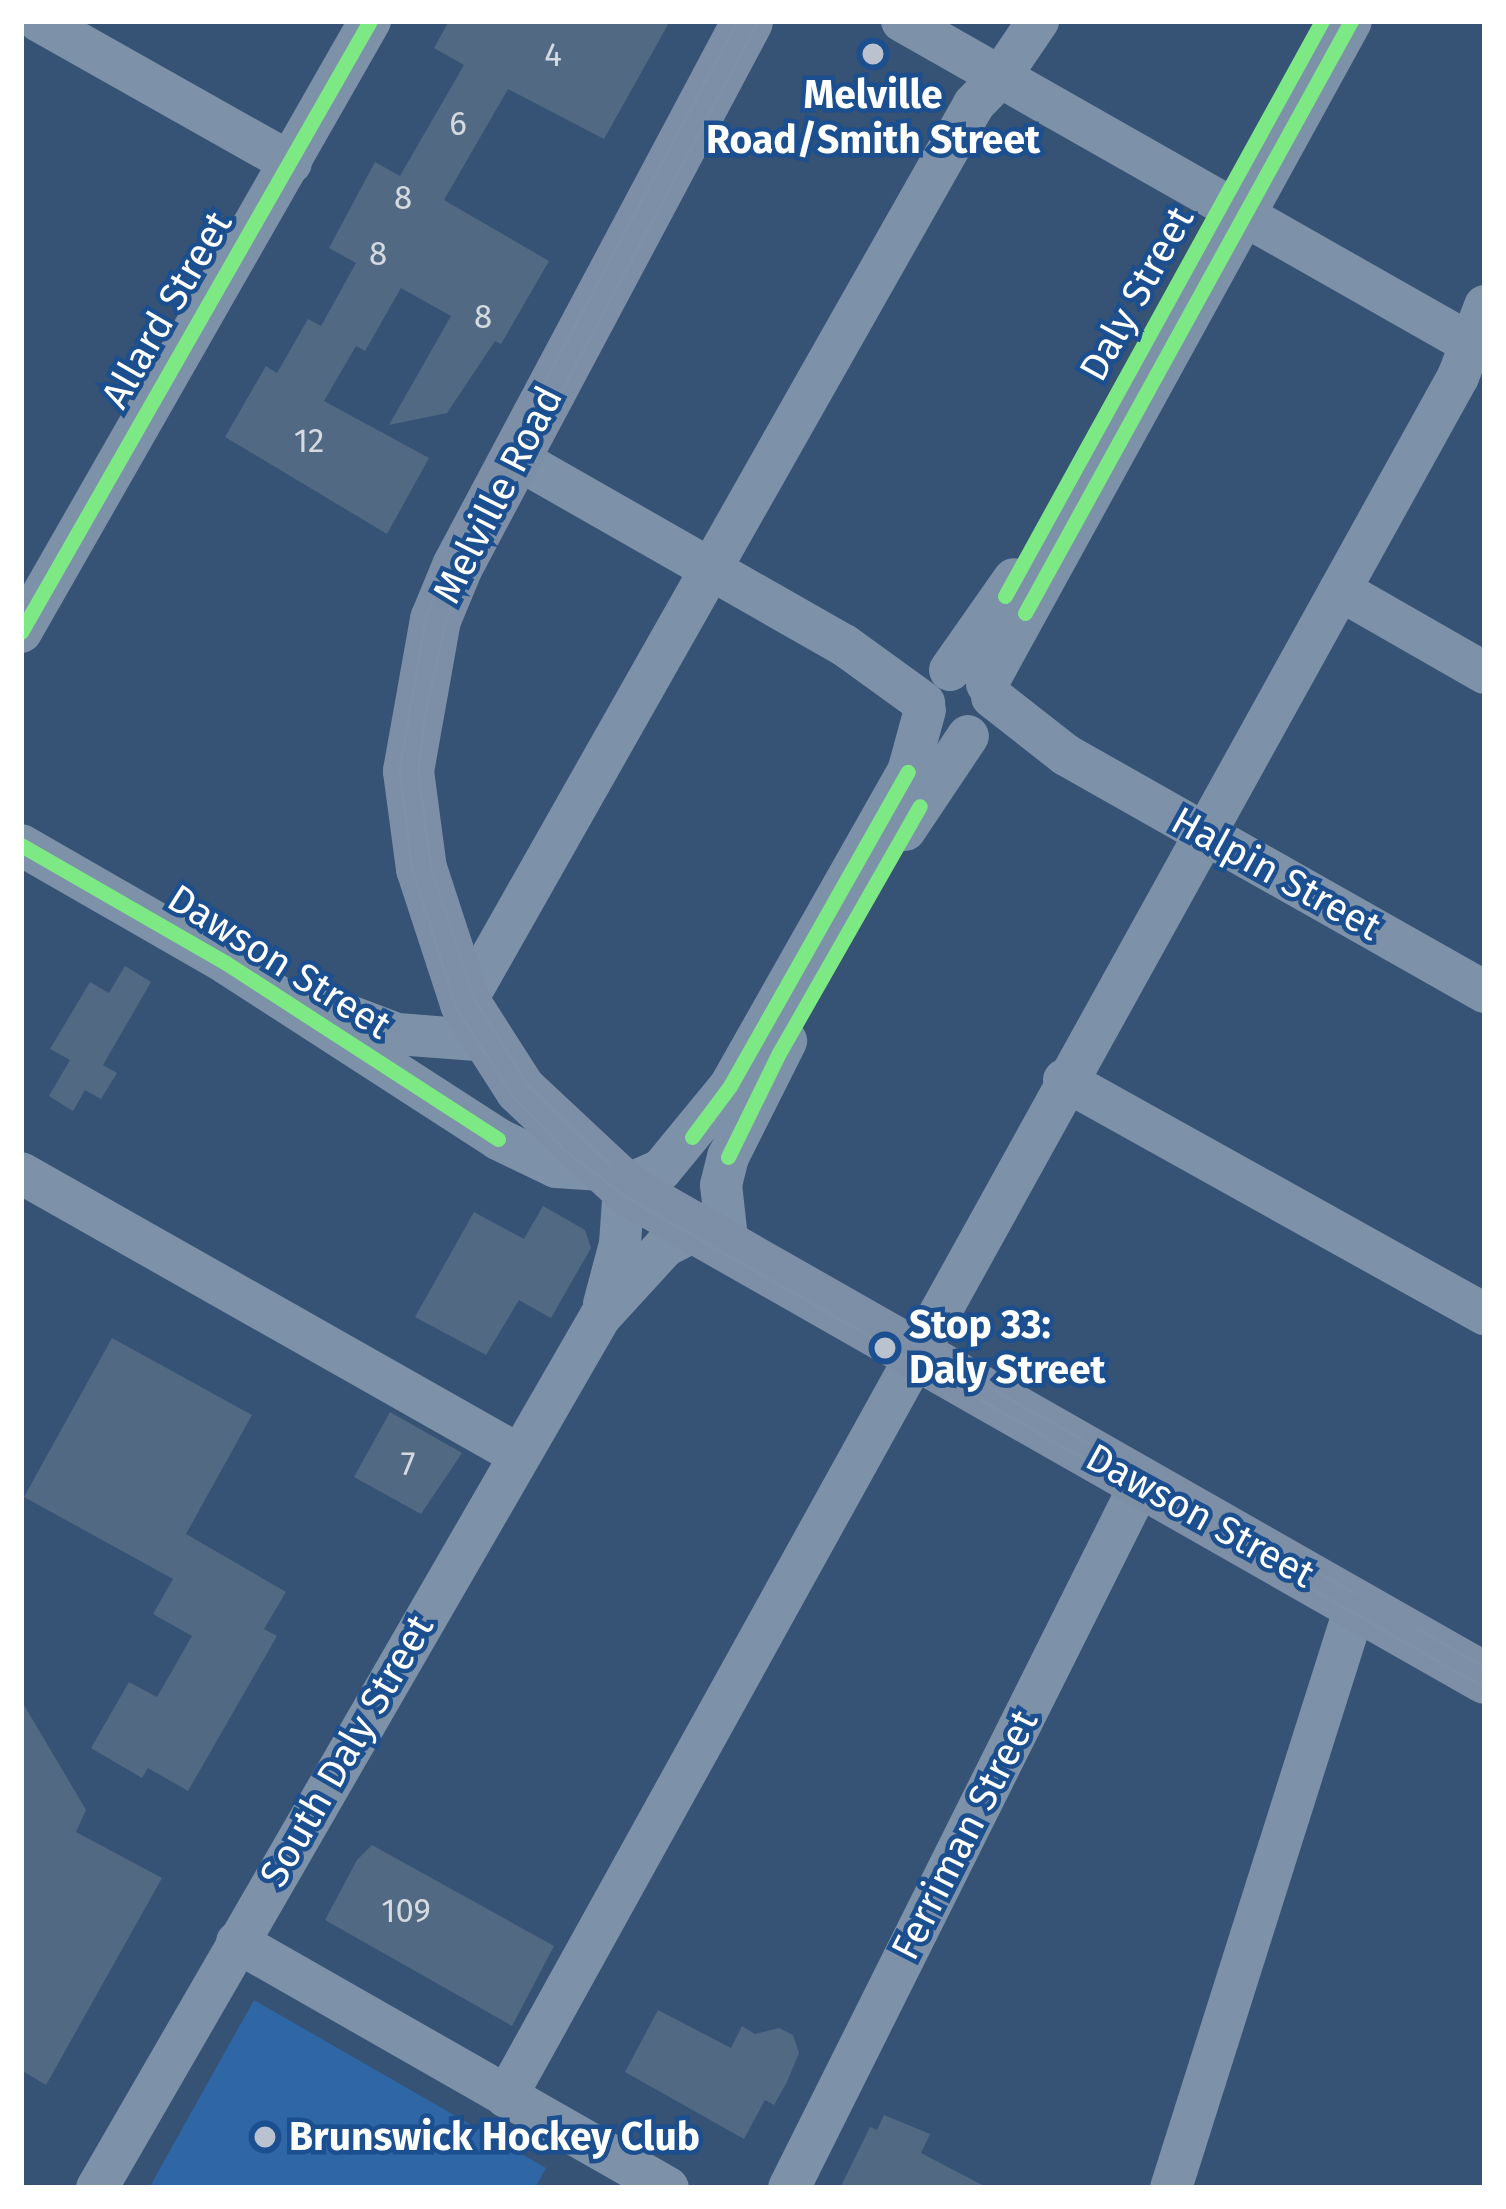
<!DOCTYPE html>
<style>
body{margin:0}
#map{position:relative;width:1506px;height:2209px;overflow:hidden;background:#365274;font-family:"Fira Sans",sans-serif}
div>[style]{position:absolute}
.green>*{inset:0;background:#2f66a5}
.building>*{inset:0;background:#526984}
.minor>*{height:42px;margin:-21px;padding:0 21px;transform-origin:21px;border-radius:21px;background:#7d92a8}
.major>*{height:51px;margin:-25.5px;padding:0 25.5px;transform-origin:25.5px;border-radius:25.5px;background:#7d8ea7}
.tram>*{height:3px;margin:-1.5px;padding:0 1.5px;transform-origin:1.5px;border-radius:1.5px;background:#7e92a7}
.cycleway>*{height:15px;margin:-7.5px;padding:0 7.5px;transform-origin:7.5px;border-radius:7.5px;background:#7ce984}
.dots>*{width:33px;height:33px;translate:-50% -50%;box-sizing:border-box;border:6px solid #1b4f8f;border-radius:50%}
span{translate:-50% -50%;white-space:nowrap;text-align:center;line-height:1.15;-webkit-text-stroke:9px #1b4f8f;paint-order:stroke}
.number-label{font-size:33px;color:#d4dae0}
.number-label span{-webkit-text-stroke-width:0}
.poi-label{font-size:39px;color:#fff;font-weight:700}
.left{translate:0 -50%;text-align:left}
.street-label{font-size:39px;color:#fff}
.frame{position:absolute;inset:0;border:24px solid #fff;pointer-events:none}
</style>
<div id="map">
<div class="green">
<i style="clip-path:polygon(254px 2000px,546px 2168px,535px 2188px,149px 2188px)"></i>
</div>
<div class="building">
<i style="clip-path:polygon(449px 21px,670px 21px,604px 139px,508px 89px,444px 200px,549px 261px,501px 344px,495px 341px,447px 413px,389px 425px,451px 316px,401px 288px,365px 351px,356px 346px,324px 401px,429px 458px,387px 534px,225px 437px,266px 366px,277px 373px,308px 319px,321px 326px,356px 263px,329px 248px,375px 162px,400px 176px,464px 65px,434px 48px)"></i>
<i style="clip-path:polygon(125px 966px,151px 982px,103px 1065px,117px 1073px,101px 1099px,85px 1090px,73px 1111px,49px 1096px,70px 1060px,50px 1049px,90px 982px,109px 993px)"></i>
<i style="clip-path:polygon(543px 1206px,585px 1230px,591px 1248px,551px 1318px,519px 1300px,486px 1355px,415px 1317px,474px 1212px,524px 1239px)"></i>
<i style="clip-path:polygon(112px 1338px,252px 1415px,186px 1534px,286px 1592px,264px 1629px,277px 1636px,188px 1791px,148px 1768px,142px 1778px,91px 1748px,129px 1682px,157px 1697px,192px 1636px,153px 1614px,173px 1579px,24px 1497px)"></i>
<i style="clip-path:polygon(390px 1412px,462px 1453px,421px 1514px,354px 1477px)"></i>
<i style="clip-path:polygon(21px 1700px,86px 1810px,76px 1832px,162px 1878px,46px 2085px,21px 2070px)"></i>
<i style="clip-path:polygon(372px 1845px,554px 1946px,512px 2026px,325px 1920px,357px 1860px)"></i>
<i style="clip-path:polygon(658px 2010px,731px 2048px,742px 2026px,755px 2034px,779px 2028px,793px 2035px,799px 2053px,787px 2082px,774px 2105px,765px 2100px,744px 2139px,625px 2072px)"></i>
<i style="clip-path:polygon(884px 2115px,930px 2134px,921px 2153px,988px 2188px,840px 2188px,870px 2127px,877px 2130px)"></i>
</div>
<div class="minor">
<i style="left:39px;top:21px;width:289px;rotate:29.4deg"></i>
<i style="left:902px;top:21px;width:670px;rotate:29.59deg"></i>
<i style="left:514px;top:457px;width:380px;rotate:29.7deg"></i>
<i style="left:844px;top:645px;width:99px;rotate:35.9deg"></i>
<i style="left:1340px;top:590px;width:167px;rotate:29.8deg"></i>
<i style="left:21px;top:632px;width:704px;rotate:-60.27deg"></i>
<i style="left:950px;top:670px;width:111px;rotate:-54.9deg"></i>
<i style="left:987px;top:684px;width:756px;rotate:-61.23deg"></i>
<i style="left:992px;top:697px;width:94px;rotate:38.1deg"></i>
<i style="left:1066px;top:755px;width:481px;rotate:29.5deg"></i>
<i style="left:905px;top:830px;width:113px;rotate:-56.2deg"></i>
<i style="left:21px;top:845px;width:237px;rotate:29.9deg"></i>
<i style="left:226px;top:963px;width:324px;rotate:32.9deg"></i>
<i style="left:498px;top:1139px;width:64px;rotate:25.8deg"></i>
<i style="left:556px;top:1167px;width:46px;rotate:3.7deg"></i>
<i style="left:465px;top:1003px;width:1033px;rotate:-60.48deg"></i>
<i style="left:974px;top:104px;width:37px;rotate:-46deg"></i>
<i style="left:1000px;top:77px;width:68px;rotate:-55.8deg"></i>
<i style="left:320px;top:1005px;width:82px;rotate:20.6deg"></i>
<i style="left:397px;top:1034px;width:90px;rotate:4.4deg"></i>
<i style="left:1064px;top:1080px;width:482px;rotate:29.1deg"></i>
<i style="left:21px;top:1173px;width:572px;rotate:29.52deg"></i>
<i style="left:728px;top:1248px;width:63px;rotate:-96.3deg"></i>
<i style="left:721px;top:1185px;width:29px;rotate:-76deg"></i>
<i style="left:728px;top:1157px;width:130px;rotate:-63.4deg"></i>
<i style="left:604px;top:1304px;width:62px;rotate:-75.1deg"></i>
<i style="left:620px;top:1244px;width:58px;rotate:-86.1deg"></i>
<i style="left:624px;top:1186px;width:40px;rotate:-23.4deg"></i>
<i style="left:661px;top:1170px;width:109px;rotate:-50.6deg"></i>
<i style="left:730px;top:1086px;width:361px;rotate:-60.5deg"></i>
<i style="left:908px;top:772px;width:64px;rotate:-74.7deg"></i>
<i style="left:237px;top:1942px;width:496px;rotate:29.7deg"></i>
<i style="left:506px;top:2097px;width:1966px;rotate:-61.04deg"></i>
<i style="left:1458px;top:377px;width:76px;rotate:-69.2deg"></i>
<i style="left:97px;top:2188px;width:1006px;rotate:-59.99deg"></i>
<i style="left:600px;top:1317px;width:96px;rotate:-47.5deg"></i>
<i style="left:665px;top:1246px;width:35px;rotate:-27deg"></i>
<i style="left:789px;top:2188px;width:788px;rotate:-63.47deg"></i>
<i style="left:1171px;top:2188px;width:613px;rotate:-72.42deg"></i>
</div>
<div class="major">
<i style="left:747px;top:21px;width:617px;rotate:118.02deg"></i>
<i style="left:457px;top:566px;width:57px;rotate:112.5deg"></i>
<i style="left:435px;top:619px;width:154px;rotate:100.1deg"></i>
<i style="left:408px;top:771px;width:98px;rotate:82.4deg"></i>
<i style="left:421px;top:868px;width:142px;rotate:71.9deg"></i>
<i style="left:465px;top:1003px;width:102px;rotate:57.4deg"></i>
<i style="left:520px;top:1089px;width:148px;rotate:43.1deg"></i>
<i style="left:628px;top:1190px;width:986px;rotate:29.66deg"></i>
</div>
<div class="tram">
<i style="left:737px;top:21px;width:613px;rotate:118.11deg"></i>
<i style="left:448px;top:562px;width:57px;rotate:112.5deg"></i>
<i style="left:426px;top:615px;width:157px;rotate:99.9deg"></i>
<i style="left:399px;top:770px;width:101px;rotate:82.6deg"></i>
<i style="left:412px;top:870px;width:145px;rotate:72.3deg"></i>
<i style="left:456px;top:1008px;width:103px;rotate:57.2deg"></i>
<i style="left:512px;top:1095px;width:74px;rotate:46.6deg"></i>
<i style="left:563px;top:1149px;width:79px;rotate:37.3deg"></i>
<i style="left:626px;top:1197px;width:989px;rotate:29.75deg"></i>
<i style="left:611px;top:1166px;width:117px;rotate:-135.7deg"></i>
<i style="left:527px;top:1084px;width:100px;rotate:-121.9deg"></i>
<i style="left:474px;top:999px;width:140px;rotate:-108.3deg"></i>
<i style="left:430px;top:866px;width:96px;rotate:-97.2deg"></i>
<i style="left:418px;top:771px;width:48px;rotate:-84.1deg"></i>
<i style="left:423px;top:723px;width:103px;rotate:-77.7deg"></i>
<i style="left:445px;top:622px;width:56px;rotate:-68deg"></i>
<i style="left:466px;top:570px;width:622px;rotate:-61.99deg"></i>
<i style="left:989px;top:1387px;width:420px;rotate:29.4deg"></i>
<i style="left:1418px;top:1629px;width:77px;rotate:29.6deg"></i>
</div>
<div class="cycleway">
<i style="left:1005px;top:596px;width:657px;rotate:-61.13deg"></i>
<i style="left:1025px;top:613px;width:676px;rotate:-61.16deg"></i>
<i style="left:21px;top:632px;width:704px;rotate:-60.27deg"></i>
<i style="left:21px;top:845px;width:237px;rotate:29.9deg"></i>
<i style="left:226px;top:963px;width:324px;rotate:32.9deg"></i>
<i style="left:692px;top:1137px;width:64px;rotate:-53.3deg"></i>
<i style="left:730px;top:1086px;width:361px;rotate:-60.5deg"></i>
<i style="left:728px;top:1157px;width:116px;rotate:-63.9deg"></i>
<i style="left:779px;top:1053px;width:284px;rotate:-60.3deg"></i>
</div>
<div class="dots">
<i style="left:873px;top:54px;background:#b9c2ce"></i>
<i style="left:885px;top:1348px;background:#b9c2ce"></i>
<i style="left:265px;top:2137px;background:#b9c2ce"></i>
</div>
<div class="number-label">
<span style="left:553px;top:56px">4</span>
<span style="left:458px;top:125px">6</span>
<span style="left:403px;top:199px">8</span>
<span style="left:378px;top:255px">8</span>
<span style="left:483px;top:318px">8</span>
<span style="left:309px;top:442px">12</span>
<span style="left:408px;top:1465px">7</span>
<span style="left:406px;top:1912px">109</span>
</div>
<div class="poi-label">
<span style="left:873px;top:118px">Melville<br>Road/Smith Street</span>
<span class="left" style="left:909px;top:1348px">Stop 33:<br>Daly Street</span>
<span class="left" style="left:289px;top:2137px">Brunswick Hockey Club</span>
</div>
<div class="street-label">
<span style="left:1137px;top:294px;rotate:-61deg">Daly Street</span>
<span style="left:167px;top:310px;rotate:-60deg">Allard Street</span>
<span style="left:498px;top:495px;rotate:-63deg">Melville Road</span>
<span style="left:1276px;top:874px;rotate:29deg">Halpin Street</span>
<span style="left:279px;top:962px;rotate:32deg">Dawson Street</span>
<span style="left:1200px;top:1516px;rotate:29deg">Dawson Street</span>
<span style="left:347px;top:1751px;rotate:-60deg">South Daly Street</span>
<span style="left:965px;top:1835px;rotate:-63deg">Ferriman Street</span>
</div>
<div class="frame"></div>
</div>
